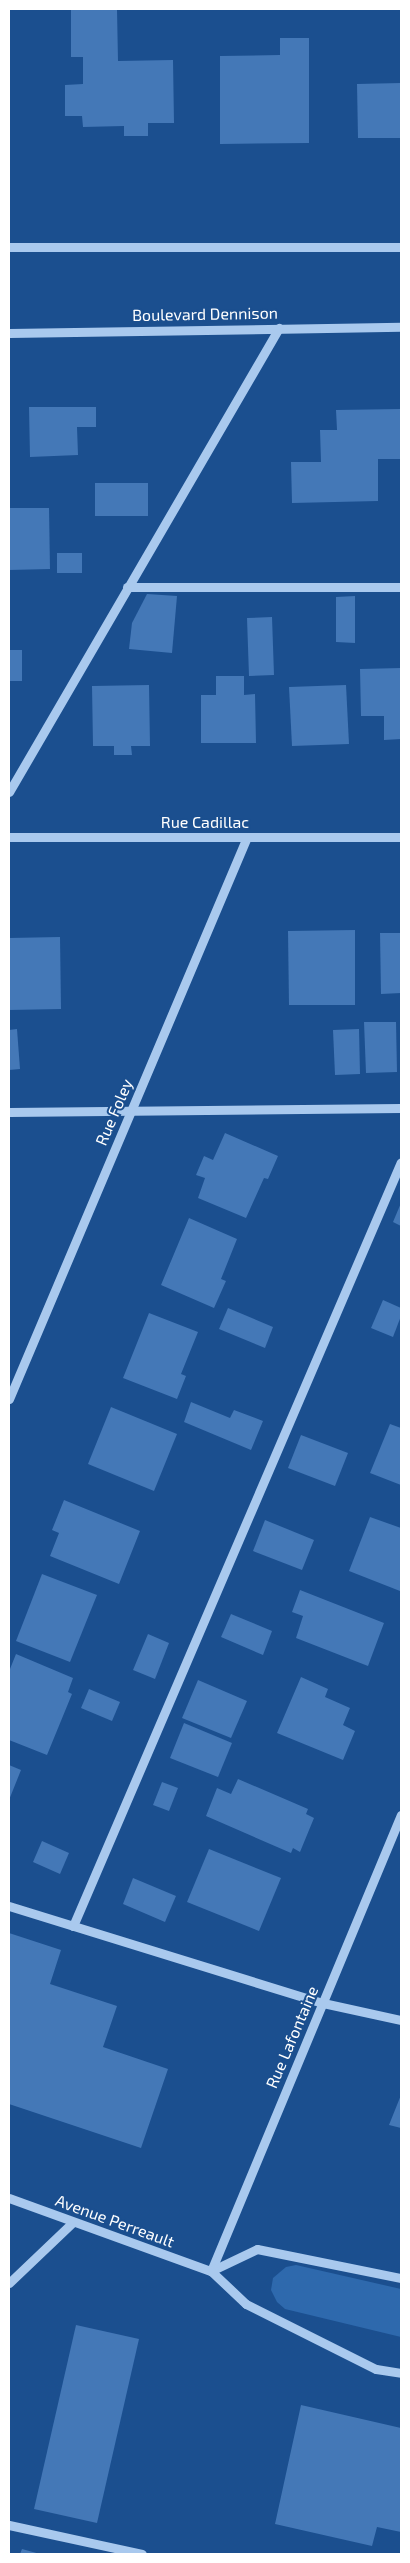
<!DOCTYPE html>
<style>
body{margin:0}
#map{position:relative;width:410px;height:2563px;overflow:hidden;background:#1b4f8f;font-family:"Exo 2",sans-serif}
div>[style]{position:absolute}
.green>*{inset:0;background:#2e69ad}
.building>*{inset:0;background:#4478b7}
.minor>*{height:9px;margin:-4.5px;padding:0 4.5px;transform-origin:4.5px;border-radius:4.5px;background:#a9c9ee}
span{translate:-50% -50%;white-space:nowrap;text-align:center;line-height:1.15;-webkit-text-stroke:4px #1b4f8f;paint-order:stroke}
.street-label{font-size:16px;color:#fff}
.frame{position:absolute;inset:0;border:10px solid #fff;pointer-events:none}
</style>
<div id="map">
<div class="green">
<i style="clip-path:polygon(296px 2265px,401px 2289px,401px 2337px,285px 2309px,277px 2302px,271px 2290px,273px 2278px,286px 2267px)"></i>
</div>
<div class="building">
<i style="clip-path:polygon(71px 9px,117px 9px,118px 61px,173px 60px,174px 123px,148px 123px,148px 136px,124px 136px,124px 126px,83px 127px,82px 116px,65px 116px,65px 85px,83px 84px,83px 57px,71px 57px)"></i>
<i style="clip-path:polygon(280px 38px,309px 38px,309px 143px,220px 144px,220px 56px,280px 55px)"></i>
<i style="clip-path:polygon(401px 83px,401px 138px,358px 138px,357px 84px)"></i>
<i style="clip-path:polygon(29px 407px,96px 407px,96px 427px,77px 427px,78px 455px,30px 457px)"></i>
<i style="clip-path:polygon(401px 409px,401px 459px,378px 459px,378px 501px,292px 503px,291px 462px,321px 462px,320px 430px,337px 430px,336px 410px)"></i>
<i style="clip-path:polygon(95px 483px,148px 483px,148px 516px,95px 516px)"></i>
<i style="clip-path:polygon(9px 508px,49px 508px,50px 569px,9px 570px)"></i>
<i style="clip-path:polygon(57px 553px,82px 553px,82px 573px,57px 573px)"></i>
<i style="clip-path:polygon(147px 594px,177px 596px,172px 653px,129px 649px,132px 623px)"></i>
<i style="clip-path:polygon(355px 596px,355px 643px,336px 642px,336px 597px)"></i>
<i style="clip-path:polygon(272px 617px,274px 675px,249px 676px,247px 618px)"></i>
<i style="clip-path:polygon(9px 650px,22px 650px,22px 681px,9px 681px)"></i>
<i style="clip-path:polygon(401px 668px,401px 739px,384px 740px,384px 716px,361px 716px,360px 669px)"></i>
<i style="clip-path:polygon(216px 676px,244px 676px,244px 695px,255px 694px,256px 743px,201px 743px,201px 695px,216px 695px)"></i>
<i style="clip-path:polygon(149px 685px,150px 746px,131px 746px,132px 755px,114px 755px,114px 746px,93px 746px,92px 686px)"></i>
<i style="clip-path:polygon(346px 685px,349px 744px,292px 746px,289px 687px)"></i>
<i style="clip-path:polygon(355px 930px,355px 1005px,289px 1005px,288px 931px)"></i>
<i style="clip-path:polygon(380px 933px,401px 933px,401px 993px,381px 994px)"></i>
<i style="clip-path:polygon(60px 937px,61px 1009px,9px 1010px,9px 938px)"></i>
<i style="clip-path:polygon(364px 1022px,396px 1022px,397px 1072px,366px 1073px)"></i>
<i style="clip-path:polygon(17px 1029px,20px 1069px,9px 1070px,9px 1030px)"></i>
<i style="clip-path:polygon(359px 1029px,360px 1074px,335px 1075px,333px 1030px)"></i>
<i style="clip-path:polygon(225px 1133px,278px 1156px,268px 1179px,264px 1178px,246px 1218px,198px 1198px,205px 1178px,196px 1175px,204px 1156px,213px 1160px)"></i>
<i style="clip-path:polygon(401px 1203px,401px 1226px,393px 1222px)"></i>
<i style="clip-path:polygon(189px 1218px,237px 1239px,221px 1279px,226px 1281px,214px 1308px,161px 1285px)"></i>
<i style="clip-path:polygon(383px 1300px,401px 1308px,401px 1316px,393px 1337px,371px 1328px)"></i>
<i style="clip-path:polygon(228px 1308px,273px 1327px,265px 1348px,219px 1329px)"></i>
<i style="clip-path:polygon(149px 1313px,198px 1332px,181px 1374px,186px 1376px,177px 1399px,123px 1378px)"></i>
<i style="clip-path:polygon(191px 1402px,230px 1418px,234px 1410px,263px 1421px,251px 1450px,184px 1422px)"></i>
<i style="clip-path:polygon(111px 1407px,177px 1434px,154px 1491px,88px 1464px)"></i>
<i style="clip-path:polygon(390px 1424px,401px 1428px,401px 1485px,370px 1473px)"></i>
<i style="clip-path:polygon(301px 1435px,348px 1453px,335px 1486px,288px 1468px)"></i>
<i style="clip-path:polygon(64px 1500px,140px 1531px,119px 1584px,50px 1556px,59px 1533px,52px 1530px)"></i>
<i style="clip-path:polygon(370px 1517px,401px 1528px,400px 1591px,349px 1571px)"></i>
<i style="clip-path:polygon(265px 1520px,314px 1540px,302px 1570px,253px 1551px)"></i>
<i style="clip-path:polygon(42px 1574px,97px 1595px,70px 1662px,16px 1641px)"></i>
<i style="clip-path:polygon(300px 1590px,384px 1623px,368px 1666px,296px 1638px,303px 1616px,292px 1612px)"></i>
<i style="clip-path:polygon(231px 1614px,272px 1631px,263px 1655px,221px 1637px)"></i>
<i style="clip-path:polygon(148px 1634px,169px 1643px,155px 1679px,133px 1670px)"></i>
<i style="clip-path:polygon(16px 1654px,73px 1678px,68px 1692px,72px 1694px,47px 1755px,9px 1740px,9px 1668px,10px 1669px)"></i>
<i style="clip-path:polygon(301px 1677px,328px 1689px,325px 1697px,350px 1708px,343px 1725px,355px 1731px,343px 1760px,277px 1733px)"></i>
<i style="clip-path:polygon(198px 1680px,247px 1701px,231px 1738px,182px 1718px)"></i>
<i style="clip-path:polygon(89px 1689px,120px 1702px,112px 1721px,81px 1708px)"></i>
<i style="clip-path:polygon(184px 1723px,232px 1743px,218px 1777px,170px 1758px)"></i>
<i style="clip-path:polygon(9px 1765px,21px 1770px,9px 1800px)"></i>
<i style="clip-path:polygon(238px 1779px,308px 1809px,306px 1814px,314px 1818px,300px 1852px,293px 1848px,291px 1853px,206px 1816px,217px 1788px,231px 1794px)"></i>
<i style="clip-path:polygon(162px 1782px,178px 1788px,169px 1811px,153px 1805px)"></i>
<i style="clip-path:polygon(42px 1841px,69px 1853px,60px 1874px,33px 1862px)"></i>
<i style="clip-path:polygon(209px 1849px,281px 1878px,259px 1931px,187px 1902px)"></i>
<i style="clip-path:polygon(133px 1878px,176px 1896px,165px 1922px,123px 1904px)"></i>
<i style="clip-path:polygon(9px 1933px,61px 1950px,50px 1984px,117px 2006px,103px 2047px,168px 2069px,141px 2148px,9px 2104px)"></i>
<i style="clip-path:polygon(401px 2095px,401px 2128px,389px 2125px)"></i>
<i style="clip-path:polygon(76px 2325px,139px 2339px,97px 2523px,34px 2509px)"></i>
<i style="clip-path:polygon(301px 2405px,401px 2428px,401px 2532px,377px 2527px,372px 2546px,275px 2524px)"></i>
<i style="clip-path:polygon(22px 2549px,40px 2554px,20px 2554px)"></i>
</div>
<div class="minor">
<i style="left:9px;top:247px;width:392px"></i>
<i style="left:9px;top:333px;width:392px;rotate:-0.9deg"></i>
<i style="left:127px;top:587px;width:274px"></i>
<i style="left:9px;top:792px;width:537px;rotate:-59.81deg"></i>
<i style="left:9px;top:837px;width:392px"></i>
<i style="left:9px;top:1112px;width:392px;rotate:-0.6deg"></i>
<i style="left:9px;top:1399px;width:610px;rotate:-67.05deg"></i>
<i style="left:9px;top:1906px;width:329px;rotate:17.2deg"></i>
<i style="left:323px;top:2003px;width:80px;rotate:12.3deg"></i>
<i style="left:73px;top:1926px;width:831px;rotate:-66.77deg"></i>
<i style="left:9px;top:2198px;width:215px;rotate:19.9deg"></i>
<i style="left:211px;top:2271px;width:48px;rotate:43.3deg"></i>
<i style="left:246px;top:2304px;width:145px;rotate:26.6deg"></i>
<i style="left:376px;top:2369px;width:25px;rotate:9deg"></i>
<i style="left:211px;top:2271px;width:494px;rotate:-67.4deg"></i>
<i style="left:211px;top:2271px;width:51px;rotate:-25.6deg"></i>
<i style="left:257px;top:2249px;width:147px;rotate:11.4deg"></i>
<i style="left:9px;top:2283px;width:88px;rotate:-43.6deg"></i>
<i style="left:9px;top:2525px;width:136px;rotate:12.3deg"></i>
</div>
<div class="street-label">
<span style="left:205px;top:314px;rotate:-1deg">Boulevard Dennison</span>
<span style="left:205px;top:822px">Rue Cadillac</span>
<span style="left:114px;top:1112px;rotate:-67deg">Rue Foley</span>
<span style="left:292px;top:2037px;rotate:-67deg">Rue Lafontaine</span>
<span style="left:115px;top:2221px;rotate:20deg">Avenue Perreault</span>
</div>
<div class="frame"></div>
</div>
